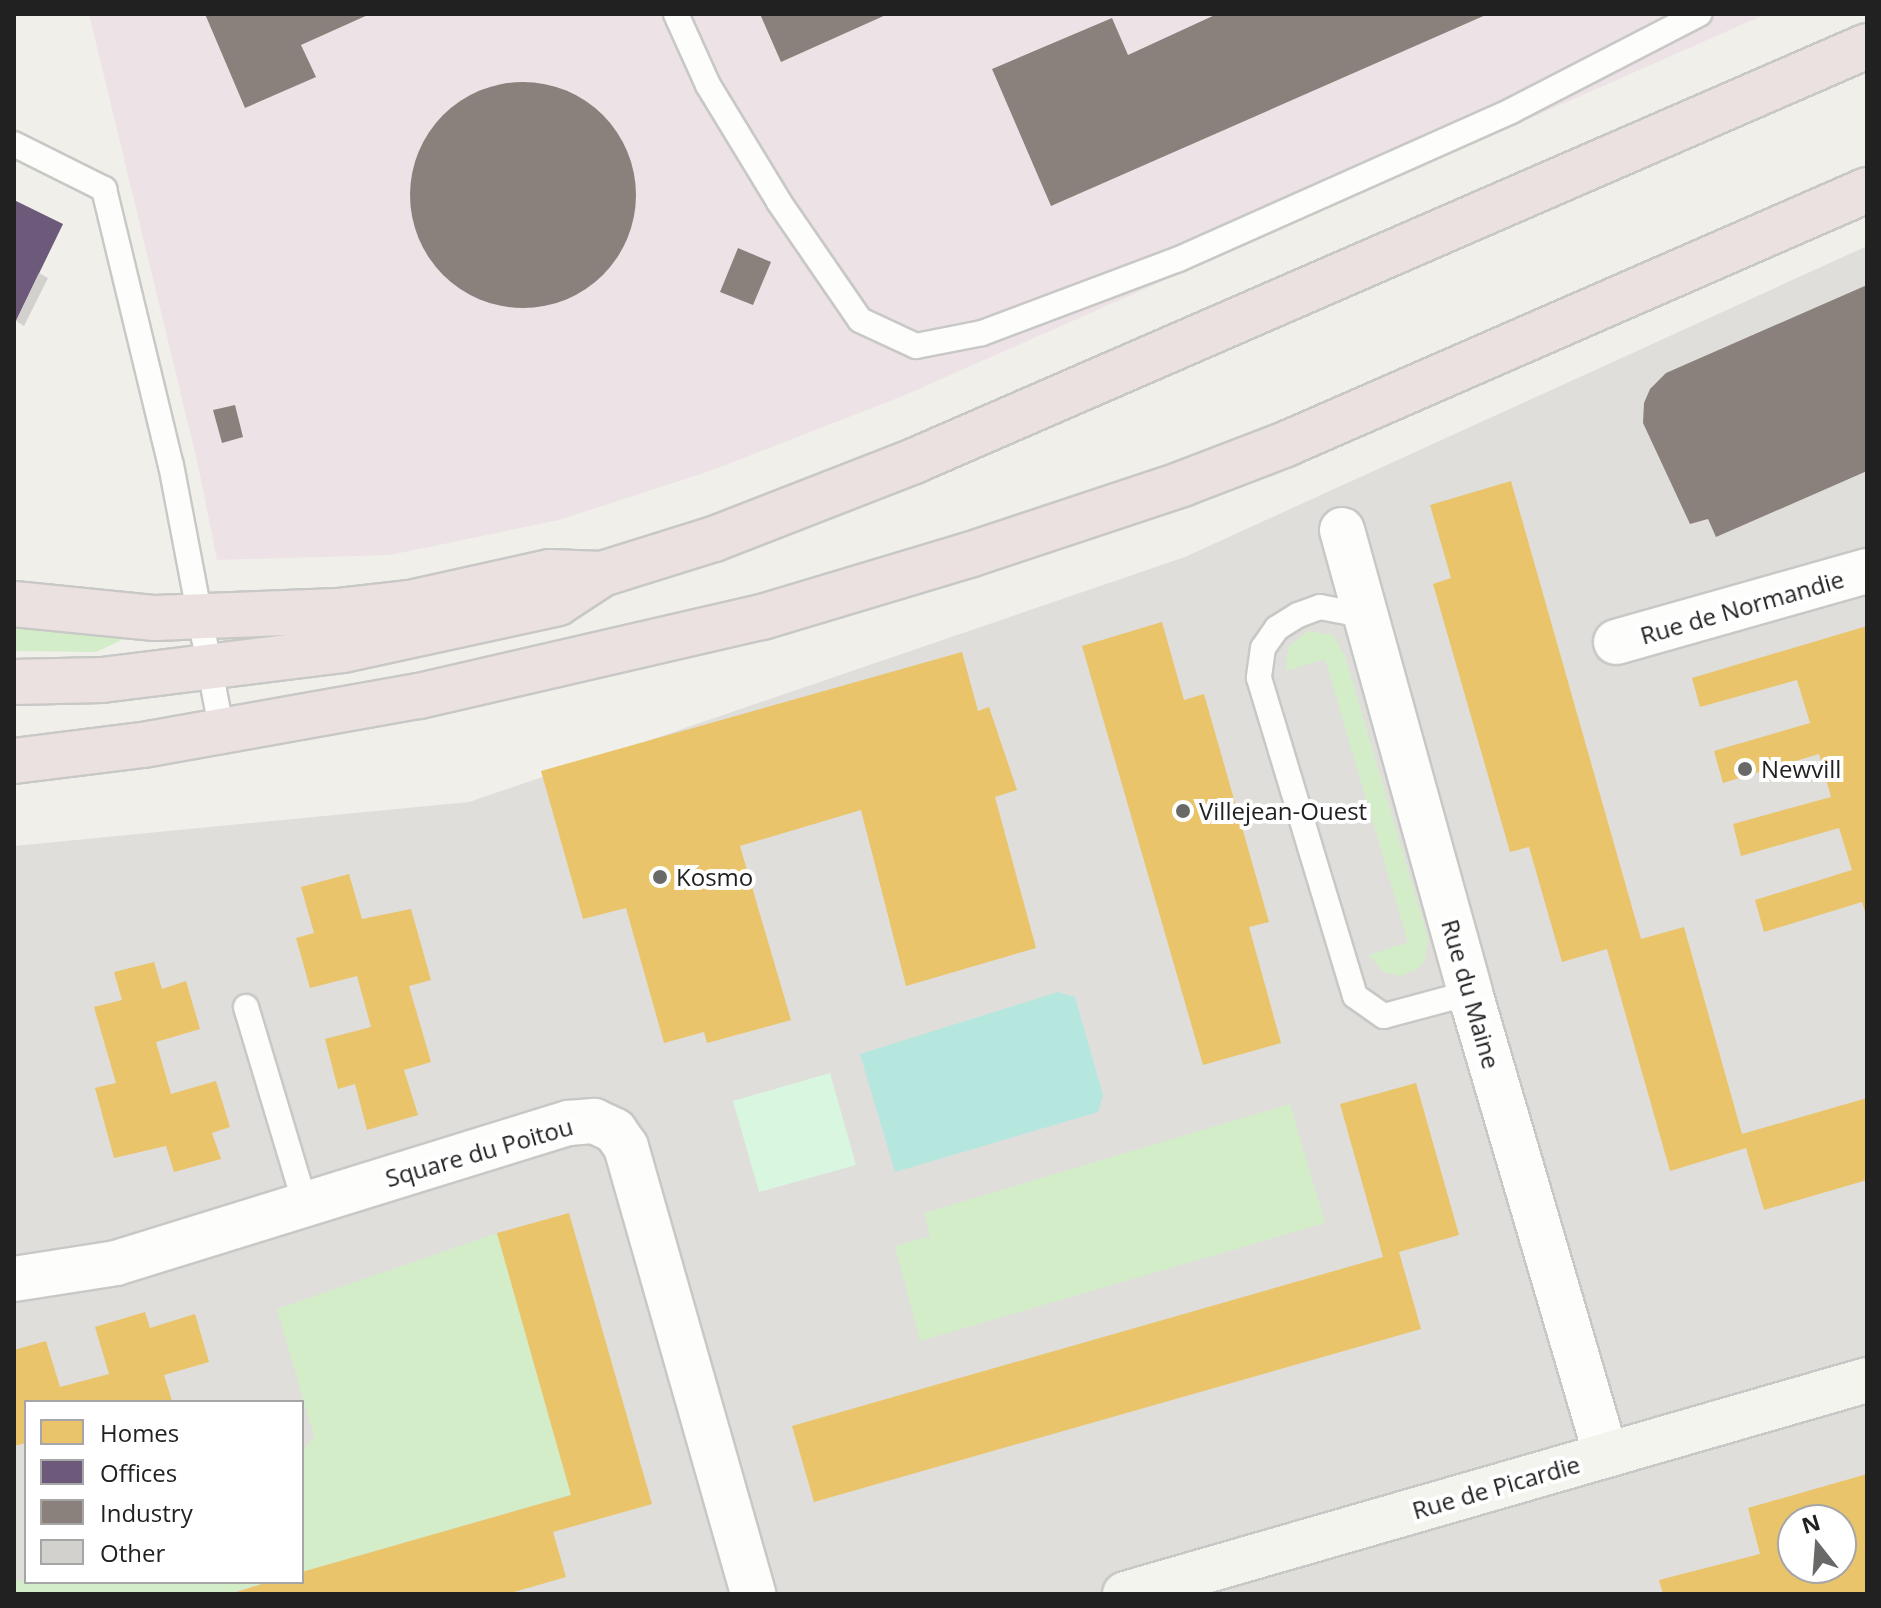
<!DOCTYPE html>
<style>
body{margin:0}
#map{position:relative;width:1881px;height:1608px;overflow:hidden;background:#f0efea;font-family:"Open Sans",sans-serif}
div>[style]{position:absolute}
.residential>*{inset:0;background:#dfdedb}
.industrial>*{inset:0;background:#ede3e6}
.grass>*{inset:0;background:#d3edc9}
.park>*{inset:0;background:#d9f6e0}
.pitch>*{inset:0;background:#b5e7df}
.homes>*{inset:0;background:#e9c46a}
.offices>*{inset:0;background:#6d597a}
.industry>*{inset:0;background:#8a817c}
.round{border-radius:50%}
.building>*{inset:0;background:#d2d1cd}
.roads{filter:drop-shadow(2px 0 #c8c8c6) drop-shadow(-2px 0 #c8c8c6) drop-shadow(0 2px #c8c8c6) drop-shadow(0 -2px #c8c8c6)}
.lane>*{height:24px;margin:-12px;padding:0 12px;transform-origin:12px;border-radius:12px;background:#fdfdfc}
.street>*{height:44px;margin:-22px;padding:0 22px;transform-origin:22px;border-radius:22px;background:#fdfdfc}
.secondary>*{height:44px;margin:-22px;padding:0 22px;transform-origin:22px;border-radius:22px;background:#f2f4ed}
.highway>*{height:44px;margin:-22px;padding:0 22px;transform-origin:22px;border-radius:22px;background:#ebe1e0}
.dots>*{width:22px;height:22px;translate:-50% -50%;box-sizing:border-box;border:4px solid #fff;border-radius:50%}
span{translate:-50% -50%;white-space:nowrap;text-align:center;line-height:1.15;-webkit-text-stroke:8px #fff;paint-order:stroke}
.street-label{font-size:24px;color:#212121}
.poi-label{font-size:24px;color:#212121}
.left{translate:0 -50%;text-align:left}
.frame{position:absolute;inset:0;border:16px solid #212121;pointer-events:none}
.legend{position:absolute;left:24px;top:1400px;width:280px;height:184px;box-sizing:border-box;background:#fff;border:2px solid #a6a6a6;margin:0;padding:10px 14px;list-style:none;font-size:24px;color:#212121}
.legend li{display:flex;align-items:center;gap:16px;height:40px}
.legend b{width:40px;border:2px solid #a6a6a6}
.north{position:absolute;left:1777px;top:1504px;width:80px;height:80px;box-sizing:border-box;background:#fff;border:2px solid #a6a6a6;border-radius:50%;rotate:343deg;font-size:22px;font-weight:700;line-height:32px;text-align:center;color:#212121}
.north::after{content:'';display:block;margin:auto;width:28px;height:36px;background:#696967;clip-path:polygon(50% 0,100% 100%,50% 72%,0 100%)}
</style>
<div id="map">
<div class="residential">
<i style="clip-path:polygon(evenodd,1867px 246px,1867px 1594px,14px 1594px,14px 846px,469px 802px,1185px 557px,1867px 246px,26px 1402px,302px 1402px,302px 1582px,26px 1582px,26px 1402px,1867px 246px,1793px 1520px,1841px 1520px,1841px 1568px,1793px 1568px,1793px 1520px)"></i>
</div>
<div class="industrial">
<i style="clip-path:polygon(89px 14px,1766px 14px,903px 396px,710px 471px,559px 520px,390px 555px,217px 560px,198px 465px)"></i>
</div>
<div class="grass">
<i style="clip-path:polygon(14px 626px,130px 636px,96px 652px,14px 651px)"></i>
<i style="clip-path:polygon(1308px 631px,1333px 635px,1345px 656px,1428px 938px,1425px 961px,1416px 970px,1400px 976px,1383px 972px,1369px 955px,1408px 942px,1325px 659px,1286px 671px,1288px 647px)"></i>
<i style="clip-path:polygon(1290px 1104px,1325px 1223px,920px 1341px,895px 1246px,930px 1236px,924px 1213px)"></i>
<i style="clip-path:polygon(497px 1233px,571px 1495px,302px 1572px,302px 1451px,314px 1437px,277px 1309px)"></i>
<i style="clip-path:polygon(26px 1579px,26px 1582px,268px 1582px,226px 1594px,14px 1594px,14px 1582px)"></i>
</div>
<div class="park">
<i style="clip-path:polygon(830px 1073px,856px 1165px,759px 1192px,733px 1101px)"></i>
</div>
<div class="pitch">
<i style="clip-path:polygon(1058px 992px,1075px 997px,1103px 1095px,1098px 1112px,895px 1172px,860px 1054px)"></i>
</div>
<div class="homes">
<i style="clip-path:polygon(1511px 481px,1641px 939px,1684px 927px,1742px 1134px,1867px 1098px,1867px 1180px,1764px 1210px,1746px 1148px,1670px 1171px,1607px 949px,1562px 962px,1529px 847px,1510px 852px,1433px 584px,1451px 578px,1430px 505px)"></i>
<i style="clip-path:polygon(1162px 622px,1184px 700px,1204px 694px,1269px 922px,1249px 927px,1281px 1043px,1203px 1065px,1082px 646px)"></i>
<i style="clip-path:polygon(1867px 626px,1867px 918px,1862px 902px,1764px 932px,1755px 900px,1852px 870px,1839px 828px,1741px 856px,1733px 824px,1831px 797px,1819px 754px,1723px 783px,1714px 751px,1810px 723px,1797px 680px,1700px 707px,1692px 678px)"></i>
<i style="clip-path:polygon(962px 652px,978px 711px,989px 707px,1017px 790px,995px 797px,1036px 948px,906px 986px,861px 810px,740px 846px,791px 1020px,707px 1043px,704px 1032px,664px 1043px,626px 908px,583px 919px,541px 771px)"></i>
<i style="clip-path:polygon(349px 874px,362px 919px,411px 909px,431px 980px,409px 986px,431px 1062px,404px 1070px,418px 1115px,367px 1130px,355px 1084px,338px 1089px,325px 1039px,371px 1027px,357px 976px,310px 988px,296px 938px,314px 933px,301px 887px)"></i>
<i style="clip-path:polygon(154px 962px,162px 989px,186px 981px,200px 1029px,156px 1042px,171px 1094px,216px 1081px,230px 1127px,212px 1133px,221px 1159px,174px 1172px,166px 1146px,114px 1158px,95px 1088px,116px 1083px,94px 1007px,122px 1000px,114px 972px)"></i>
<i style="clip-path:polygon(1416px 1083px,1459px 1235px,1399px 1252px,1421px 1329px,814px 1502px,792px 1426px,1383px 1257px,1340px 1104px)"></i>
<i style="clip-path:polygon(569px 1213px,652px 1504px,553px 1532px,566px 1577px,507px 1594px,230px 1594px,268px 1582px,302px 1582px,302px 1572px,571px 1495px,497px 1233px)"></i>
<i style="clip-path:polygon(145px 1312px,150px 1328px,195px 1314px,209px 1362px,164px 1375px,172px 1401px,167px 1402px,26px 1402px,26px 1443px,14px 1446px,14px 1350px,46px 1341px,60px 1387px,109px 1374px,95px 1327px)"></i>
<i style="clip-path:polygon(evenodd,1867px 1474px,1867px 1594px,1663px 1594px,1659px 1580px,1760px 1554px,1748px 1508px,1867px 1474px,1793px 1520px,1841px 1520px,1841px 1568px,1793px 1568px,1793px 1520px)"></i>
</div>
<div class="offices">
<i style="clip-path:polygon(14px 200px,63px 224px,14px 325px)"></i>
</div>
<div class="industry">
<i style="clip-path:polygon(205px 14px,370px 14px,301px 45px,316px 77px,245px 108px)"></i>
<i style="clip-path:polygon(760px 14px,888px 14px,781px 62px)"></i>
<i style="clip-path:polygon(1217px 14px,1488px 14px,1051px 206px,992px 69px,1112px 18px,1128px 55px)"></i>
<i class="round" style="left:410px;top:82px;width:226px;height:226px"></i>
<i style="clip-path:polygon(738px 248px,771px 262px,753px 305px,720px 292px)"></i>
<i style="clip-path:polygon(1867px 285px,1867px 471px,1716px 537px,1708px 519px,1690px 524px,1643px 423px,1644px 403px,1650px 389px,1666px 373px)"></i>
<i style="clip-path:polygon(235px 405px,243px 437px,222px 443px,213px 410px)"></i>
</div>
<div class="building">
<i style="clip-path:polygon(39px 273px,48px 278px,24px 326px,16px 321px)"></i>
</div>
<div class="roads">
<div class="lane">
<i style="left:676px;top:14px;width:78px;rotate:65.7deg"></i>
<i style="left:708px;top:85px;width:137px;rotate:58.7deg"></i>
<i style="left:779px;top:202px;width:143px;rotate:55.5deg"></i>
<i style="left:860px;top:320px;width:62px;rotate:24.9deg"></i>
<i style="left:916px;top:346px;width:67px;rotate:-11.1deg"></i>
<i style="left:982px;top:333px;width:210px;rotate:-20.6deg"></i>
<i style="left:1179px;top:259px;width:363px;rotate:-24deg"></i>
<i style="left:1511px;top:111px;width:212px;rotate:-27.3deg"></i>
<i style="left:14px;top:144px;width:101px;rotate:26.6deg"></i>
<i style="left:104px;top:189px;width:284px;rotate:76.4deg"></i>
<i style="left:171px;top:465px;width:272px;rotate:79.2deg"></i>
<i style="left:1367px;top:616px;width:48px;rotate:-169.2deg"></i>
<i style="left:1320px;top:607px;width:23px;rotate:160deg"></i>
<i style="left:1298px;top:615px;width:25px;rotate:148deg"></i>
<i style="left:1277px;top:628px;width:24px;rotate:125deg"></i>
<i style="left:1263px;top:648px;width:30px;rotate:98deg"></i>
<i style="left:1259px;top:678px;width:332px;rotate:73.2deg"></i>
<i style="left:1355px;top:996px;width:35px;rotate:35deg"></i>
<i style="left:1384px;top:1016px;width:89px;rotate:-15deg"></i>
<i style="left:246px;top:1007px;width:206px;rotate:73.3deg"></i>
</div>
<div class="street">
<i style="left:1342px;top:530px;width:480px;rotate:74.5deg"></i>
<i style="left:1470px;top:993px;width:482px;rotate:73.6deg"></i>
<i style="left:1616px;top:642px;width:261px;rotate:-15.8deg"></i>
<i style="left:14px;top:1279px;width:103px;rotate:-8.9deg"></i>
<i style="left:116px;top:1263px;width:474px;rotate:-17.2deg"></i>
<i style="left:569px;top:1123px;width:25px;rotate:-5deg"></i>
<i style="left:594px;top:1121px;width:23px;rotate:25deg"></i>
<i style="left:615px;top:1131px;width:19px;rotate:55deg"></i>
<i style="left:626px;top:1147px;width:465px;rotate:74.1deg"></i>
</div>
<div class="secondary">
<i style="left:1125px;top:1594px;width:772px;rotate:-16.09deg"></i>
</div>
<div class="highway">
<i style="left:14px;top:604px;width:142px;rotate:5.7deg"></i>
<i style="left:155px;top:618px;width:182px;rotate:-2.2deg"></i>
<i style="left:337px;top:611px;width:73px;rotate:-6.3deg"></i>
<i style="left:410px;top:603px;width:143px;rotate:-12.5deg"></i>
<i style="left:550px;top:572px;width:52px;rotate:2.2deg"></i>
<i style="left:14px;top:682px;width:88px;rotate:-1.3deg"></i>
<i style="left:102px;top:680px;width:243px;rotate:-7.1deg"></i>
<i style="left:343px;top:650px;width:220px;rotate:-12.3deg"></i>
<i style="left:558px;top:603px;width:53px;rotate:-33.4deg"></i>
<i style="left:602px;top:574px;width:117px;rotate:-17.4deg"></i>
<i style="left:714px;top:539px;width:215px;rotate:-21.3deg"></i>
<i style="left:914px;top:461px;width:1039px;rotate:-23.53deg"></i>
<i style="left:14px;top:761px;width:130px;rotate:-7.1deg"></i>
<i style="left:143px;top:745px;width:280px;rotate:-10.1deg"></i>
<i style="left:419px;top:696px;width:352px;rotate:-13deg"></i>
<i style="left:762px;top:617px;width:216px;rotate:-16.7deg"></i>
<i style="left:969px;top:555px;width:225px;rotate:-18.4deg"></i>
<i style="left:1182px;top:484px;width:111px;rotate:-21deg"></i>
<i style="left:1286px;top:444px;width:634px;rotate:-23.61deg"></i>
</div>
</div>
<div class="dots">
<i style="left:1745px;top:769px;background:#696967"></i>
<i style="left:1183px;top:811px;background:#696967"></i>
<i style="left:660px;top:877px;background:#696967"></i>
</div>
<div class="street-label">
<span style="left:1742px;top:607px;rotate:-16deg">Rue de Normandie</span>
<span style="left:1471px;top:994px;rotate:74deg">Rue du Maine</span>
<span style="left:479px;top:1152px;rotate:-16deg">Square du Poitou</span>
<span style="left:1496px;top:1487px;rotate:-16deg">Rue de Picardie</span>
</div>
<div class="poi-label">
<span class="left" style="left:1761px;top:769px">Newvill</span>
<span class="left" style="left:1199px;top:811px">Villejean-Ouest</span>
<span class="left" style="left:676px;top:877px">Kosmo</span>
</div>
<div class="frame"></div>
<ul class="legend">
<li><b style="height:22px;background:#e9c46a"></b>Homes</li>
<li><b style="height:22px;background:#6d597a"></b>Offices</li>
<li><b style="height:22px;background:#8a817c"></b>Industry</li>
<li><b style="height:22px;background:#d2d1cd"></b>Other</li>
</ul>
<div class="north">N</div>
</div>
